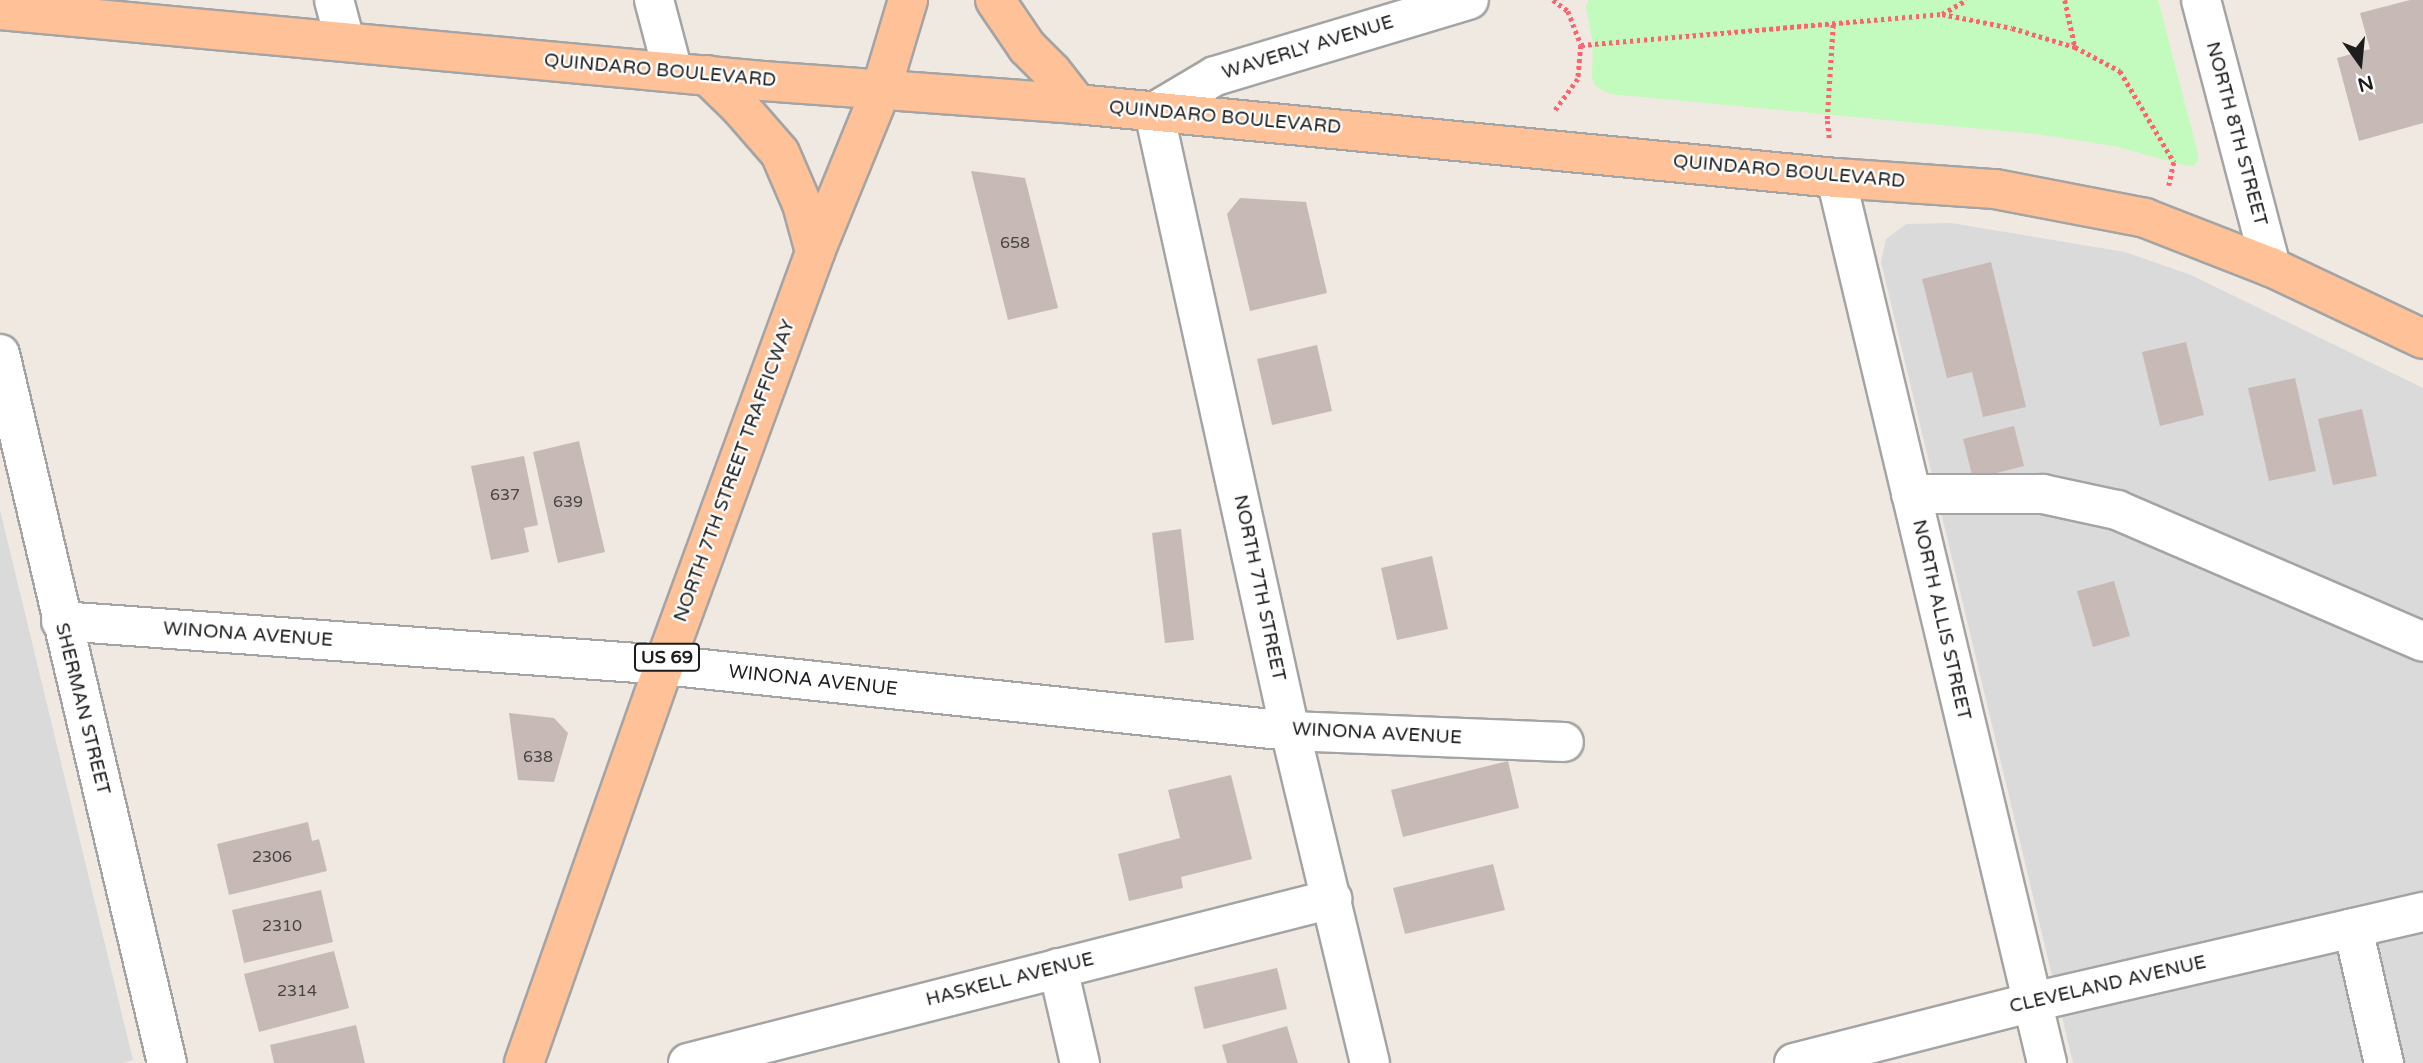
<!DOCTYPE html>
<style>
body{margin:0}
#map{position:relative;width:2423px;height:1063px;overflow:hidden;background:#efe9e2;font-family:"Varela Round",sans-serif}
div>[style]{position:absolute}
.residential>*{inset:0;background:#dbdada}
.park>*{inset:0;background:#c2fbbd}
.building>*{inset:0;background:#c7bab6}
.path>*{height:4.5px;margin-top:-2.25px;transform-origin:0;background:repeating-linear-gradient(90deg,#ff636d 0 3.5px,transparent 0 7px)}
.roads{filter:drop-shadow(2px 0 #a4a4a4) drop-shadow(-2px 0 #a4a4a4) drop-shadow(0 2px #a4a4a4) drop-shadow(0 -2px #a4a4a4)}
.minor>*{height:38px;margin:-19px;padding:0 19px;transform-origin:19px;border-radius:19px;background:#fff}
.major>*{height:38px;margin:-19px;padding:0 19px;transform-origin:19px;border-radius:19px;background:#ffc197}
span{translate:-50% -50%;white-space:nowrap;text-align:center;line-height:1.15;-webkit-text-stroke:5px #fff;paint-order:stroke}
.number-label{font-size:16px;color:#484443}
.number-label span{-webkit-text-stroke-width:0}
.shield-label span{padding:2px 5px;background:#fff;border:2px solid;border-radius:5px;-webkit-text-stroke-width:0}
.shield-label{font-size:18px;color:#1d1d1d;font-weight:700}
.street-label{font-size:19px;color:#1d1d1d}
.north{position:absolute;left:2325px;top:28px;width:70px;height:70px;-webkit-text-stroke:5px #fff;paint-order:stroke;rotate:165deg;font-size:19px;font-weight:700;line-height:28px;text-align:center;color:#1d1d1d}
.north::after{content:'';display:block;margin:auto;width:24px;height:32px;background:#1d1d1d;clip-path:polygon(50% 0,100% 100%,50% 72%,0 100%)}
</style>
<div id="map">
<div class="residential">
<i style="clip-path:polygon(1951px 223px,2125px 252px,2191px 275px,2423px 388px,2423px 1063px,2073px 1063px,1881px 262px,1886px 239px,1906px 224px)"></i>
<i style="clip-path:polygon(0 510px,133px 1060px,122px 1063px,0 1063px)"></i>
</div>
<div class="park">
<i style="clip-path:polygon(1589px 0,2158px 0,2198px 154px,2197px 162px,2193px 166px,2184px 165px,2114px 146px,2037px 134px,1610px 94px,1595px 86px,1592px 77px,1593px 44px,1586px 7px)"></i>
</div>
<div class="building">
<i style="clip-path:polygon(2410px 0,2423px 0,2423px 123px,2359px 141px,2337px 58px,2370px 49px,2360px 13px)"></i>
<i style="clip-path:polygon(971px 171px,1025px 178px,1058px 308px,1008px 320px)"></i>
<i style="clip-path:polygon(1240px 198px,1306px 202px,1327px 293px,1250px 311px,1227px 214px)"></i>
<i style="clip-path:polygon(1991px 262px,2026px 407px,1983px 417px,1972px 372px,1947px 378px,1922px 279px)"></i>
<i style="clip-path:polygon(2186px 342px,2204px 415px,2160px 426px,2142px 352px)"></i>
<i style="clip-path:polygon(1317px 345px,1332px 411px,1272px 425px,1257px 359px)"></i>
<i style="clip-path:polygon(2295px 378px,2316px 471px,2269px 481px,2248px 388px)"></i>
<i style="clip-path:polygon(2362px 409px,2377px 476px,2333px 485px,2318px 419px)"></i>
<i style="clip-path:polygon(2014px 426px,2024px 466px,1973px 479px,1963px 439px)"></i>
<i style="clip-path:polygon(579px 441px,605px 552px,558px 563px,533px 452px)"></i>
<i style="clip-path:polygon(524px 456px,538px 525px,524px 528px,529px 552px,491px 560px,471px 466px)"></i>
<i style="clip-path:polygon(1181px 529px,1194px 640px,1165px 643px,1152px 533px)"></i>
<i style="clip-path:polygon(1432px 556px,1448px 629px,1397px 640px,1381px 568px)"></i>
<i style="clip-path:polygon(2114px 581px,2130px 636px,2093px 647px,2077px 591px)"></i>
<i style="clip-path:polygon(509px 713px,554px 718px,568px 733px,554px 782px,518px 780px)"></i>
<i style="clip-path:polygon(1508px 761px,1519px 808px,1403px 837px,1391px 790px)"></i>
<i style="clip-path:polygon(1231px 775px,1252px 859px,1181px 877px,1183px 888px,1129px 901px,1118px 854px,1180px 838px,1168px 790px)"></i>
<i style="clip-path:polygon(308px 822px,312px 841px,319px 839px,327px 871px,229px 895px,217px 844px)"></i>
<i style="clip-path:polygon(1493px 864px,1505px 910px,1405px 934px,1393px 888px)"></i>
<i style="clip-path:polygon(321px 890px,333px 942px,244px 963px,232px 910px)"></i>
<i style="clip-path:polygon(334px 951px,349px 1008px,259px 1032px,244px 974px)"></i>
<i style="clip-path:polygon(1277px 968px,1287px 1009px,1204px 1029px,1194px 987px)"></i>
<i style="clip-path:polygon(356px 1025px,365px 1063px,274px 1063px,270px 1045px)"></i>
<i style="clip-path:polygon(1287px 1026px,1298px 1063px,1227px 1063px,1222px 1045px)"></i>
</div>
<div class="path">
<i style="left:1553px;top:0;width:19px;rotate:36deg"></i>
<i style="left:1568px;top:11px;width:36px;rotate:69deg"></i>
<i style="left:1581px;top:45px;width:34px;rotate:95deg"></i>
<i style="left:1578px;top:79px;width:39px;rotate:126deg"></i>
<i style="left:2065px;top:0;width:48px;rotate:78deg"></i>
<i style="left:1942px;top:14px;width:71px;rotate:11.3deg"></i>
<i style="left:2012px;top:28px;width:66px;rotate:16.8deg"></i>
<i style="left:2075px;top:47px;width:51px;rotate:28.1deg"></i>
<i style="left:2120px;top:71px;width:106px;rotate:59.3deg"></i>
<i style="left:2174px;top:162px;width:24px;rotate:102deg"></i>
<i style="left:1581px;top:45px;width:362px;rotate:-4.9deg"></i>
<i style="left:1942px;top:14px;width:28px;rotate:-30deg"></i>
<i style="left:1829px;top:138px;width:19px;rotate:-96deg"></i>
<i style="left:1827px;top:119px;width:96px;rotate:-86.4deg"></i>
</div>
<div class="roads">
<div class="minor">
<i style="left:334px;top:0;width:42px;rotate:75deg"></i>
<i style="left:654px;top:0;width:74px;rotate:75.2deg"></i>
<i style="left:2201px;top:0;width:276px;rotate:75.3deg"></i>
<i style="left:1836px;top:178px;width:910px;rotate:76.59deg"></i>
<i style="left:0;top:354px;width:728px;rotate:76.75deg"></i>
<i style="left:1911px;top:494px;width:132px"></i>
<i style="left:2043px;top:494px;width:76px;rotate:12.2deg"></i>
<i style="left:2117px;top:510px;width:333px;rotate:23.3deg"></i>
<i style="left:61px;top:621px;width:605px;rotate:4.17deg"></i>
<i style="left:664px;top:665px;width:629px;rotate:6.02deg"></i>
<i style="left:1290px;top:731px;width:274px;rotate:2.3deg"></i>
<i style="left:2353px;top:928px;width:139px;rotate:77.1deg"></i>
<i style="left:1058px;top:968px;width:98px;rotate:77deg"></i>
<i style="left:688px;top:1063px;width:665px;rotate:-14.29deg"></i>
<i style="left:1370px;top:1063px;width:342px;rotate:-103.5deg"></i>
<i style="left:1290px;top:731px;width:634px;rotate:-102.39deg"></i>
<i style="left:1154px;top:112px;width:71px;rotate:-30.5deg"></i>
<i style="left:1215px;top:76px;width:265px;rotate:-16.7deg"></i>
<i style="left:1794px;top:1063px;width:247px;rotate:-14.3deg"></i>
<i style="left:2033px;top:1002px;width:400px;rotate:-13deg"></i>
</div>
<div class="major">
<i style="left:995px;top:0;width:57px;rotate:55.8deg"></i>
<i style="left:1027px;top:47px;width:35px;rotate:45deg"></i>
<i style="left:1052px;top:72px;width:41px;rotate:52deg"></i>
<i style="left:0;top:10px;width:766px;rotate:5.32deg"></i>
<i style="left:763px;top:81px;width:315px;rotate:4.2deg"></i>
<i style="left:1077px;top:104px;width:763px;rotate:5.57deg"></i>
<i style="left:1836px;top:178px;width:159px;rotate:4deg"></i>
<i style="left:1995px;top:189px;width:153px;rotate:10.9deg"></i>
<i style="left:2145px;top:218px;width:135px;rotate:21.3deg"></i>
<i style="left:2271px;top:267px;width:168px;rotate:25.3deg"></i>
<i style="left:707px;top:75px;width:45px;rotate:44.1deg"></i>
<i style="left:739px;top:106px;width:62px;rotate:48.9deg"></i>
<i style="left:780px;top:153px;width:56px;rotate:66.7deg"></i>
<i style="left:802px;top:204px;width:50px;rotate:74.8deg"></i>
<i style="left:524px;top:1063px;width:422px;rotate:-70.6deg"></i>
<i style="left:664px;top:665px;width:440px;rotate:-69.9deg"></i>
<i style="left:815px;top:252px;width:175px;rotate:-67.8deg"></i>
<i style="left:881px;top:90px;width:94px;rotate:-73.3deg"></i>
</div>
</div>
<div class="number-label">
<span style="left:1015px;top:243px">658</span>
<span style="left:505px;top:495px">637</span>
<span style="left:568px;top:502px">639</span>
<span style="left:538px;top:757px">638</span>
<span style="left:272px;top:857px">2306</span>
<span style="left:282px;top:926px">2310</span>
<span style="left:297px;top:991px">2314</span>
</div>
<div class="shield-label">
<span style="left:667px;top:657px">US 69</span>
</div>
<div class="street-label">
<span style="left:1308px;top:48px;rotate:-17deg">WAVERLY AVENUE</span>
<span style="left:660px;top:71px;rotate:5deg">QUINDARO BOULEVARD</span>
<span style="left:1225px;top:118px;rotate:5deg">QUINDARO BOULEVARD</span>
<span style="left:2236px;top:134px;rotate:75deg">NORTH 8TH STREET</span>
<span style="left:1789px;top:172px;rotate:5deg">QUINDARO BOULEVARD</span>
<span style="left:735px;top:471px;rotate:-70deg">NORTH 7TH STREET TRAFFICWAY</span>
<span style="left:1259px;top:588px;rotate:78deg">NORTH 7TH STREET</span>
<span style="left:1941px;top:620px;rotate:77deg">NORTH ALLIS STREET</span>
<span style="left:248px;top:635px;rotate:4deg">WINONA AVENUE</span>
<span style="left:813px;top:681px;rotate:6deg">WINONA AVENUE</span>
<span style="left:82px;top:709px;rotate:76deg">SHERMAN STREET</span>
<span style="left:1377px;top:734px;rotate:3deg">WINONA AVENUE</span>
<span style="left:1010px;top:980px;rotate:-14deg">HASKELL AVENUE</span>
<span style="left:2108px;top:985px;rotate:-13deg">CLEVELAND AVENUE</span>
</div>
<div class="north">N</div>
</div>
